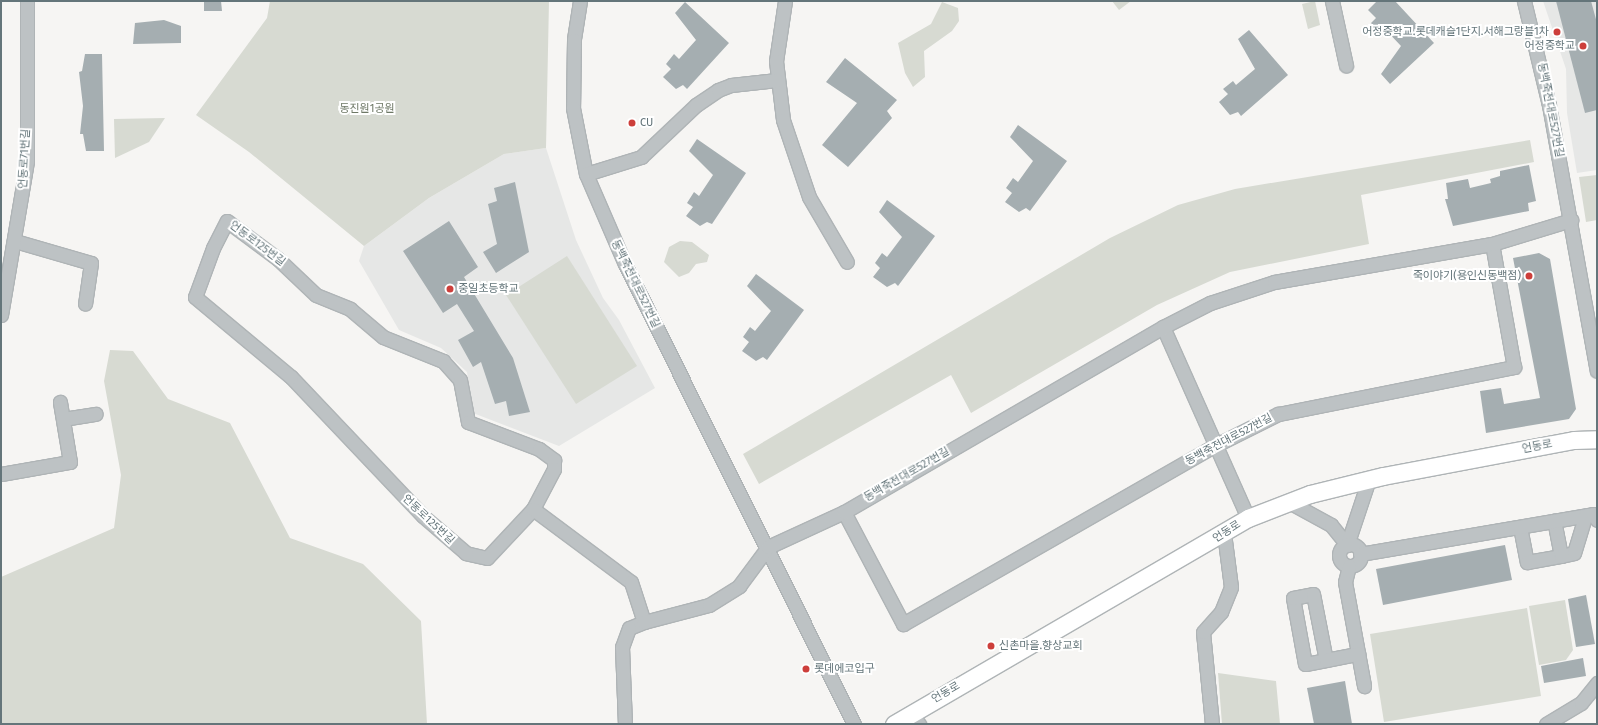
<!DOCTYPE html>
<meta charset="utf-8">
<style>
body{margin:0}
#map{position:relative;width:1598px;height:725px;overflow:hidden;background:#f6f5f3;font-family:"Fira Sans","Noto Sans KR",sans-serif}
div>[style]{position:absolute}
.built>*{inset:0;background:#e6e7e6}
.green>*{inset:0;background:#d7dad2}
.building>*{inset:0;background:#a5aeb1}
.roads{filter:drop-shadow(1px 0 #afb4b6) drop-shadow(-1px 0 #afb4b6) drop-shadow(0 1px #afb4b6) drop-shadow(0 -1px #afb4b6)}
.minor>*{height:13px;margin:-6.5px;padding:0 6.5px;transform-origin:6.5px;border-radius:6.5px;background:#bdc2c4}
.minor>.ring{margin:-6.5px;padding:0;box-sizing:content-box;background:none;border:13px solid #bdc2c4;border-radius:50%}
.major>*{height:17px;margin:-8.5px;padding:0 8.5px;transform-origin:8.5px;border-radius:8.5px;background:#fff}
.dots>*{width:11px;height:11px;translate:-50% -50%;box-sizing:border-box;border:2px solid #fff;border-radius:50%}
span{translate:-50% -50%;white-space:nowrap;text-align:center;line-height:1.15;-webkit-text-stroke:4px #fff;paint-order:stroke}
.poi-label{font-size:11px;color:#64757a}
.right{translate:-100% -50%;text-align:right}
.left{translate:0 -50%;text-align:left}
.park-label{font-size:11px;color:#6e7866}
.street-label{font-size:11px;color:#64757a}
.frame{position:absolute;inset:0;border:2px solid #64757a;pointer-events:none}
</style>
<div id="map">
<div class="built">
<i style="clip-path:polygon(1543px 1px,1597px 1px,1597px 170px,1577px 173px,1567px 113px,1566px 69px)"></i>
<i style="clip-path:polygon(546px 148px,576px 240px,603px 298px,619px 320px,655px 388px,559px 446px,473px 413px,467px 372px,441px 348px,399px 330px,359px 261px,364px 246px,429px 198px,504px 154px)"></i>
</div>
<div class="green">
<i style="clip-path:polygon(270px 1px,549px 1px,546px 148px,504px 154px,429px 198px,364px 246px,249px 152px,196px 115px,267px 18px)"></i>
<i style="clip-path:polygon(1112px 1px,1131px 1px,1119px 10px)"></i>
<i style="clip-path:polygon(1315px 1px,1320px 25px,1308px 29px,1302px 4px)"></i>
<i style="clip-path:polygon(942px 2px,958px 8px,959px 21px,952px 31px,924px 51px,925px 77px,913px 87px,905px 73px,898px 43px,931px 24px)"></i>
<i style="clip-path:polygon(165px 118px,149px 142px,115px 158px,114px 119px)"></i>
<i style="clip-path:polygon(1530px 140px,1534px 162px,1361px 195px,1369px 244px,1230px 272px,1157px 305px,971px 413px,951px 375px,759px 484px,743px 454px,1110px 238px,1178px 205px,1235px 189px)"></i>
<i style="clip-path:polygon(1597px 175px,1597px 220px,1586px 222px,1579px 177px)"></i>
<i style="clip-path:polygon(680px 241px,692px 242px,709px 255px,707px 262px,696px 264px,689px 273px,679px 277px,664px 262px,669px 247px)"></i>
<i style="clip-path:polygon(567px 256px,637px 366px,576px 404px,506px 295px)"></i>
<i style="clip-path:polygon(110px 350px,133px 351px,168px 399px,230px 423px,290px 538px,363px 564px,421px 621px,427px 724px,1px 724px,1px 577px,114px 528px,121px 475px,104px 381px)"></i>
<i style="clip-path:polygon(1565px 600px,1573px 650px,1566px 660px,1539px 665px,1529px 606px)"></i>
<i style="clip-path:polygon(1527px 608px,1541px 696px,1384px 722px,1370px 634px)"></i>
<i style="clip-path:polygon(1218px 673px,1276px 681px,1280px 724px,1222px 724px)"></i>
</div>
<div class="building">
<i style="clip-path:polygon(204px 1px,221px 1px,222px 11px,204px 11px)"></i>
<i style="clip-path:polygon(1377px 1px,1395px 1px,1434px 43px,1390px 84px,1381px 74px,1401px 46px,1384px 28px,1379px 32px,1371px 23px,1376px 18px,1368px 10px)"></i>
<i style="clip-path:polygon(1556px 1px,1591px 1px,1597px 23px,1597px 110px,1585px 113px)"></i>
<i style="clip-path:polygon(685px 2px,729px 43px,687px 89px,683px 85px,676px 89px,663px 77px,671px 69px,666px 64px,674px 54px,679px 59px,696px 40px,675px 13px)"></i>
<i style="clip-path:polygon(164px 20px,181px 26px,181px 43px,133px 44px,135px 23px)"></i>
<i style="clip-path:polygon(1249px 30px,1288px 75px,1241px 116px,1238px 112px,1230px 115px,1219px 102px,1228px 94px,1223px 89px,1233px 81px,1236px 85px,1255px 69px,1238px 39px)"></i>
<i style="clip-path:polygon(85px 54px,102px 54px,104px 151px,86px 151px,83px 134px,80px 134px,83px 106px,79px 72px,82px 71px)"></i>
<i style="clip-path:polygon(845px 58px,897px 100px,887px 111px,892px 118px,848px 167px,822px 145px,857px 103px,826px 82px)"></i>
<i style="clip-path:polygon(1018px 125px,1067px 161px,1030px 211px,1026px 208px,1019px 212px,1005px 202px,1012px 193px,1006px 188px,1013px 178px,1018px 182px,1033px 161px,1010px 137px)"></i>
<i style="clip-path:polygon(697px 139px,746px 173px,712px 224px,707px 222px,700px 226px,686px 216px,693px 207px,687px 203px,694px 192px,699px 196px,713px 175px,689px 151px)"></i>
<i style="clip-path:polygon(1529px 165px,1536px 201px,1528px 203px,1529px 211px,1453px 226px,1445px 199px,1448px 199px,1446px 183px,1468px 179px,1470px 188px,1491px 183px,1490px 179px,1500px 176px,1500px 171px)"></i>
<i style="clip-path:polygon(515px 182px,529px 252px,496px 273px,483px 252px,497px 244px,488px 204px,497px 201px,494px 188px)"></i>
<i style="clip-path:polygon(887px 200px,935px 236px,898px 286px,895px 283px,887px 287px,873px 277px,880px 268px,875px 263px,882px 253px,887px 257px,902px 237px,879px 212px)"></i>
<i style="clip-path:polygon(449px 221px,478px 267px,464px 277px,513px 358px,530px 412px,509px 416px,506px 401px,495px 404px,481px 362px,473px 367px,458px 340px,474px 331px,457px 304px,443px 313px,403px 251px)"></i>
<i style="clip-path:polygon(1539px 253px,1550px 259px,1576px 409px,1569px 419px,1486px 433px,1480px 391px,1501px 388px,1504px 404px,1540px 398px,1513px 258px)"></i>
<i style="clip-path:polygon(756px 274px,804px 310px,767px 360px,763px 357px,756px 361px,742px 351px,749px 342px,743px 337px,750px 327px,755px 331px,771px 311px,747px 286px)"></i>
<i style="clip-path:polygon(1505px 545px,1512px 580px,1383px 605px,1376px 569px)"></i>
<i style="clip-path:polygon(1586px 595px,1595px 644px,1576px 647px,1568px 599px)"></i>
<i style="clip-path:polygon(1583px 658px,1586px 676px,1544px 683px,1541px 666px)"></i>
<i style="clip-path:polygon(1345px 681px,1352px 724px,1314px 724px,1307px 688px)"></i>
</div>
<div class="roads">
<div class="minor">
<i style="left:580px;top:1px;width:39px;rotate:99deg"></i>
<i style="left:574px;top:40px;width:68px;rotate:90.8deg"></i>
<i style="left:573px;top:108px;width:67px;rotate:78.9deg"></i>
<i style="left:586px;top:174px;width:98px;rotate:66.6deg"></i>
<i style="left:625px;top:264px;width:514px;rotate:63.53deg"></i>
<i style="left:785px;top:1px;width:61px;rotate:98.5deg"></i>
<i style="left:776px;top:61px;width:59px;rotate:83.2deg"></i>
<i style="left:783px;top:120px;width:81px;rotate:71.3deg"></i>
<i style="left:809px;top:197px;width:75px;rotate:59.7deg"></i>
<i style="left:1332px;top:1px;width:66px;rotate:77.7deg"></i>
<i style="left:1524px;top:1px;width:107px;rotate:76.5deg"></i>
<i style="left:1549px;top:105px;width:270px;rotate:79.8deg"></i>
<i style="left:586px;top:174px;width:58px;rotate:-17.2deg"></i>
<i style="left:641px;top:157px;width:76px;rotate:-43.4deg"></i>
<i style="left:696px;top:105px;width:27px;rotate:-34deg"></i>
<i style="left:718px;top:90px;width:14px;rotate:-21deg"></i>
<i style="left:731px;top:85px;width:46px;rotate:-6.2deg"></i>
<i style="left:227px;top:221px;width:64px;rotate:36.7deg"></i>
<i style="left:278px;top:259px;width:52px;rotate:43.5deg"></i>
<i style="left:316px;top:295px;width:37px;rotate:22deg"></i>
<i style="left:350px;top:309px;width:43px;rotate:40.3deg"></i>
<i style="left:383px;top:337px;width:65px;rotate:21.8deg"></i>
<i style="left:443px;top:361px;width:25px;rotate:48deg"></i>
<i style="left:460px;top:380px;width:43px;rotate:79.2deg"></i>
<i style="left:468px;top:422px;width:76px;rotate:20.8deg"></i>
<i style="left:539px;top:449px;width:19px;rotate:36deg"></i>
<i style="left:554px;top:460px;width:9px;rotate:90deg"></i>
<i style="left:554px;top:469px;width:45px;rotate:117.7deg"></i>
<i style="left:533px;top:509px;width:67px;rotate:133.2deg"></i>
<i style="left:487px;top:558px;width:22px;rotate:-167deg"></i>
<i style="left:466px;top:553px;width:57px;rotate:-139.3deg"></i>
<i style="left:423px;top:516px;width:192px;rotate:-133.5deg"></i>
<i style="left:291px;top:377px;width:125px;rotate:-140.2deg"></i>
<i style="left:195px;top:297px;width:52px;rotate:-69.8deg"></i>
<i style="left:213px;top:248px;width:30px;rotate:-63deg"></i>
<i style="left:15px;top:241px;width:79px;rotate:16.1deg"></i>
<i style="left:91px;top:263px;width:41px;rotate:98.3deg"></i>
<i style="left:1px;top:315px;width:156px;rotate:-80.4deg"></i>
<i style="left:27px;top:161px;width:160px;rotate:-90deg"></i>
<i style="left:1163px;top:327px;width:209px;rotate:66deg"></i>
<i style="left:63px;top:419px;width:33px;rotate:-9deg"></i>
<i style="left:1px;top:474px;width:70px;rotate:-9.9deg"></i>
<i style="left:70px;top:462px;width:61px;rotate:-99.5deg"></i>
<i style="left:1289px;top:502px;width:48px;rotate:28.7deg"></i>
<i style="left:1331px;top:525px;width:26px;rotate:51deg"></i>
<i style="left:1347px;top:545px;width:70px;rotate:-71.6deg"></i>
<i style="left:533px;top:509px;width:122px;rotate:36.7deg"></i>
<i style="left:631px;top:582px;width:42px;rotate:72deg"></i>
<i style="left:644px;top:622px;width:16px;rotate:158deg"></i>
<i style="left:629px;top:628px;width:20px;rotate:110deg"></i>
<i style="left:622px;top:647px;width:77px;rotate:87.8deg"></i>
<i style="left:844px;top:512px;width:127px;rotate:62.2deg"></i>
<i style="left:903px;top:624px;width:358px;rotate:-29.8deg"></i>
<i style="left:1214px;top:446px;width:72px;rotate:-26.6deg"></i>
<i style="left:1278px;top:414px;width:241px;rotate:-11.3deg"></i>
<i style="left:1514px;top:367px;width:125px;rotate:-100.1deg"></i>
<i style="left:1520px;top:527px;width:36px;rotate:79deg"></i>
<i style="left:1527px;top:562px;width:35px;rotate:-10deg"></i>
<i style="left:1561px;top:556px;width:36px;rotate:-101deg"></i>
<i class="ring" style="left:1339px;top:544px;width:9px;height:9px"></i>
<i style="left:1360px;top:554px;width:236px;rotate:-9.7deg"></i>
<i style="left:1593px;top:514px;width:7px;rotate:56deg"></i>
<i style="left:1561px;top:556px;width:13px;rotate:-13deg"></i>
<i style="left:1574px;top:553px;width:39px;rotate:-73deg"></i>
<i style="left:1349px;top:566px;width:16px;rotate:104deg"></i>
<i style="left:1345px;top:582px;width:106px;rotate:79.6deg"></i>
<i style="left:644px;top:622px;width:67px;rotate:-14.7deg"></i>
<i style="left:709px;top:605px;width:36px;rotate:-32deg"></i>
<i style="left:739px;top:586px;width:49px;rotate:-53.4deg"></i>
<i style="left:768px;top:547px;width:84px;rotate:-24.7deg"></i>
<i style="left:844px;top:512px;width:369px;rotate:-30.1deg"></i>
<i style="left:1163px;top:327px;width:53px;rotate:-27.1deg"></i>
<i style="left:1210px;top:303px;width:67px;rotate:-18.2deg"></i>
<i style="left:1274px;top:282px;width:221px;rotate:-9.9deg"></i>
<i style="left:1492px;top:244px;width:83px;rotate:-16.9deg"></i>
<i style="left:1326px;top:660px;width:21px;rotate:169deg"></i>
<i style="left:1305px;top:664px;width:67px;rotate:-100.3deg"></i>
<i style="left:1293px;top:598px;width:20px;rotate:-11deg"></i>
<i style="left:1313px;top:594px;width:67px;rotate:78.9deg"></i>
<i style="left:1326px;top:660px;width:33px;rotate:-11deg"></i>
<i style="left:911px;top:713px;width:14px;rotate:54deg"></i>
<i style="left:1212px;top:724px;width:92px;rotate:-95.6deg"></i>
<i style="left:1203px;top:632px;width:27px;rotate:-48deg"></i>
<i style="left:1221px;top:612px;width:27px;rotate:-68deg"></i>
<i style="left:1231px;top:587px;width:54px;rotate:-97.4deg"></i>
<i style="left:1546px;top:724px;width:41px;rotate:-31deg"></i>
<i style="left:1581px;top:703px;width:26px;rotate:-51deg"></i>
</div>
<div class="major">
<i style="left:894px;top:724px;width:410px;rotate:-30.2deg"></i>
<i style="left:1248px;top:518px;width:66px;rotate:-21.2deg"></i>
<i style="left:1310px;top:494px;width:75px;rotate:-13.9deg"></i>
<i style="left:1383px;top:476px;width:194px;rotate:-10.7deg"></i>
<i style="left:1574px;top:440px;width:23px;rotate:-2deg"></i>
</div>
</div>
<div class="dots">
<i style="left:1557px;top:32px;background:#cd3f3b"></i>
<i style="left:1583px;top:46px;background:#cd3f3b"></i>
<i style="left:632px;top:123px;background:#cd3f3b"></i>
<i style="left:1529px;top:276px;background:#cd3f3b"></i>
<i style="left:450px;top:289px;background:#cd3f3b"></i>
<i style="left:991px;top:646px;background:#cd3f3b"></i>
<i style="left:806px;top:669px;background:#cd3f3b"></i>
</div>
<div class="poi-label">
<span class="right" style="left:1549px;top:32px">어정중학교.롯데캐슬1단지.서해그랑블1차</span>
<span class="right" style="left:1575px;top:46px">어정중학교</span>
<span class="left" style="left:640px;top:123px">CU</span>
<span class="right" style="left:1521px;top:276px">죽이야기(용인신동백점)</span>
<span class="left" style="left:458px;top:289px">중일초등학교</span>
<span class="left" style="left:999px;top:646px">신촌마을.향상교회</span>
<span class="left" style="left:814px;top:669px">롯데에코입구</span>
</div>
<div class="park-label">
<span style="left:367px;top:109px">동진원1공원</span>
</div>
<div class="street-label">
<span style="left:1550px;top:110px;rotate:79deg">동백죽전대로527번길</span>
<span style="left:25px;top:159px;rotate:-87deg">언동로71번길</span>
<span style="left:257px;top:244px;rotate:37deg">언동로125번길</span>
<span style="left:635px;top:284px;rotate:64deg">동백죽전대로527번길</span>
<span style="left:1229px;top:440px;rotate:-28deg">동백죽전대로527번길</span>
<span style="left:1537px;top:447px;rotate:-11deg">언동로</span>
<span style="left:907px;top:475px;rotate:-30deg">동백죽전대로527번길</span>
<span style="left:428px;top:520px;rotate:43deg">언동로125번길</span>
<span style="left:1227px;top:532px;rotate:-33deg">언동로</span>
<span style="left:946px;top:693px;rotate:-30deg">언동로</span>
</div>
<div class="frame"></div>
</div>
